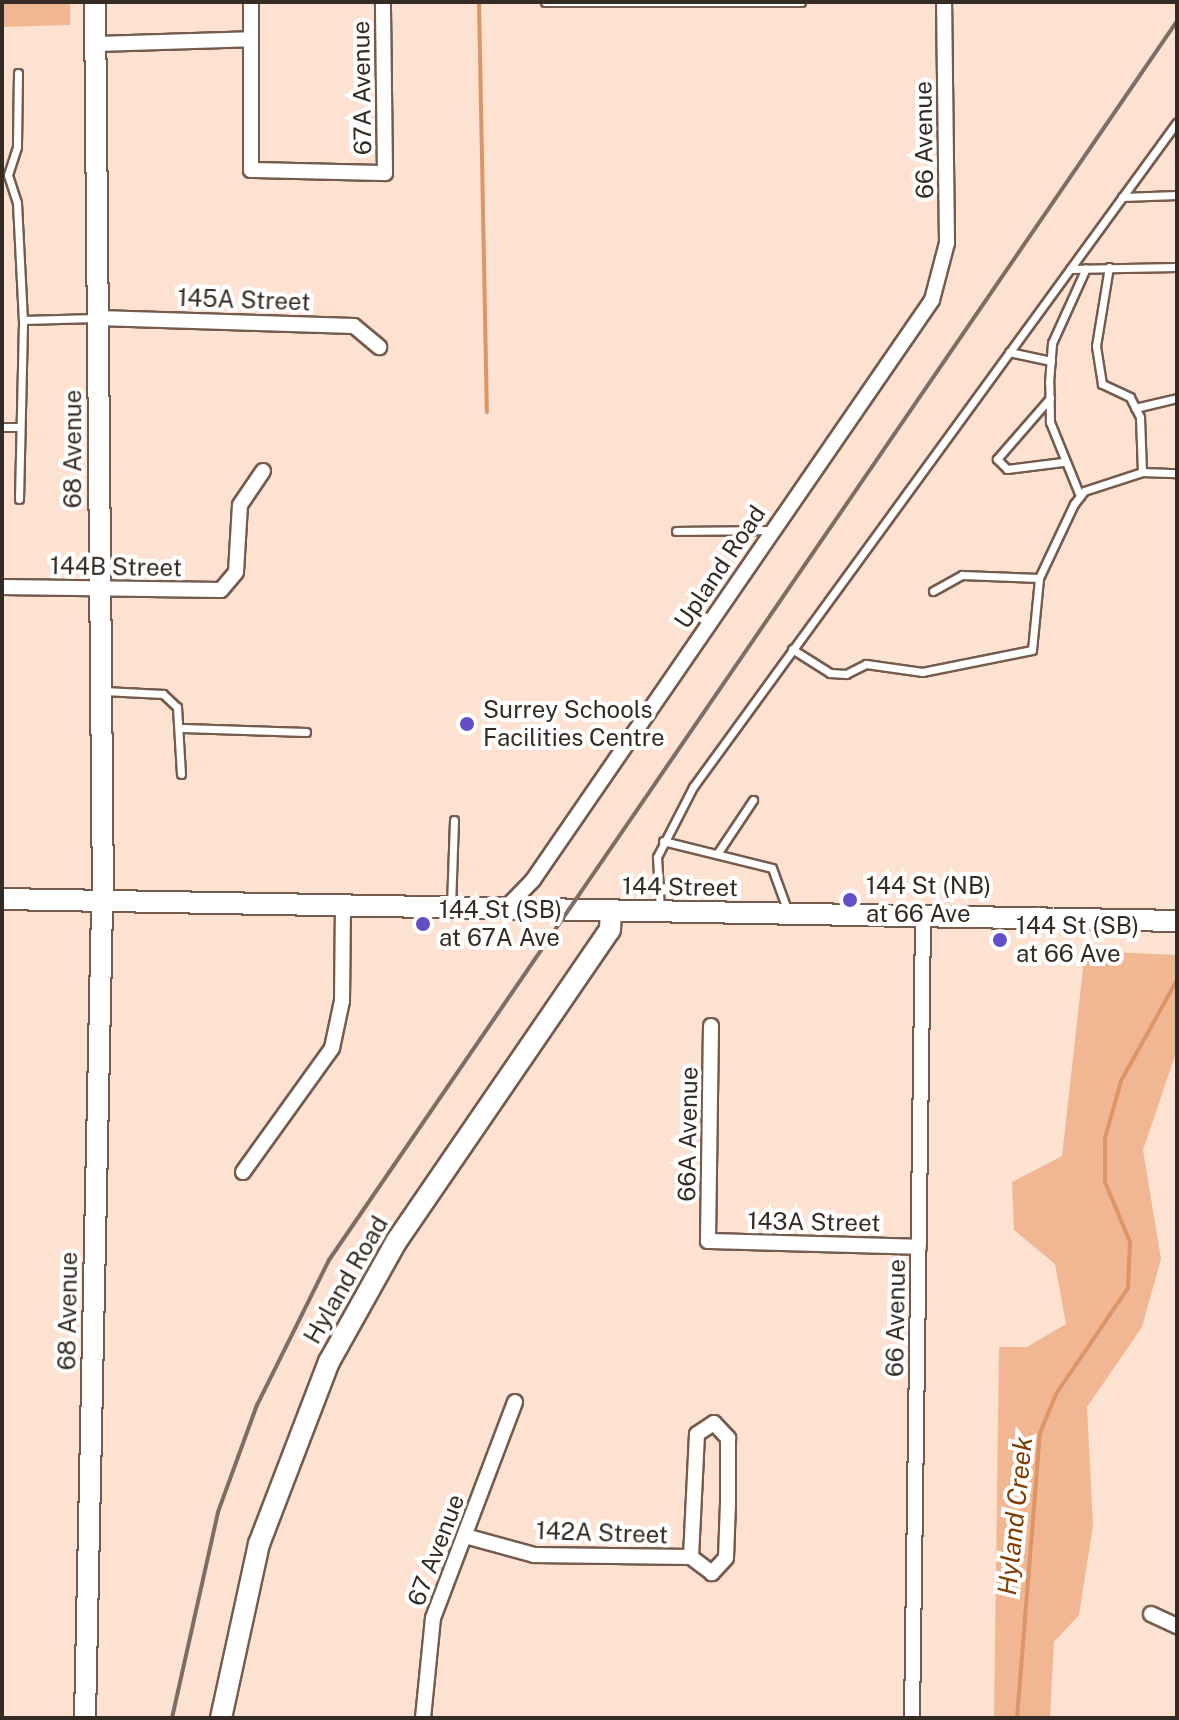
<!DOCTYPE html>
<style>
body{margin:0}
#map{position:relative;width:1179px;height:1720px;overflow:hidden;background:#fde2d2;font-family:"Public Sans",sans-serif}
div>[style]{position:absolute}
.green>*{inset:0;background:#f1b792}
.stream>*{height:4px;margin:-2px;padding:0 2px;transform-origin:2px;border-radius:2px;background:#dc9566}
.roads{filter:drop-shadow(2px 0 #735c4e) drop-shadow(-2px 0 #735c4e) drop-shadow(0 2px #735c4e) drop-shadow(0 -2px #735c4e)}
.lane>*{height:7px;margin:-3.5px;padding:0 3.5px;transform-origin:3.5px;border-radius:3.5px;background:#fff}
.street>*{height:14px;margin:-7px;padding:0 7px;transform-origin:7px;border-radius:7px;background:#fff}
.secondary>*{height:20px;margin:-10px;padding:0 10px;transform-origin:10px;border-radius:10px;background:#fff}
.rail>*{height:4px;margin:-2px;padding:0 2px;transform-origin:2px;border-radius:2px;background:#7d6d63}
.dots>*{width:22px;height:22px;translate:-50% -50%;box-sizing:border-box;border:4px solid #fff;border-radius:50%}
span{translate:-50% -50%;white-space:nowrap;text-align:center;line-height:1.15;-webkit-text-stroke:8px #fff;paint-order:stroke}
.street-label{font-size:24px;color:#352b25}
.poi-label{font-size:24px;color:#352b25}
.left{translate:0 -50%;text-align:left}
.water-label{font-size:26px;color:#7f3e03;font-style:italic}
.frame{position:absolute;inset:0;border:4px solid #352b25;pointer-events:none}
</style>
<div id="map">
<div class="green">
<i style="clip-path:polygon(2px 2px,70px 2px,70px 25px,2px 27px)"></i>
<i style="clip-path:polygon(1085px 951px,1177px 955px,1177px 1050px,1143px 1150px,1161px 1259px,1142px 1327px,1087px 1407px,1093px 1526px,1079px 1615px,1054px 1642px,1050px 1718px,994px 1718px,999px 1347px,1027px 1347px,1066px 1324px,1055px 1264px,1014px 1230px,1012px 1182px,1062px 1156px)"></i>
</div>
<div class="stream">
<i style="left:479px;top:2px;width:410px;rotate:88.9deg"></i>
<i style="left:1017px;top:1718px;width:286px;rotate:-85.4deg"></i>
<i style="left:1040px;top:1433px;width:42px;rotate:-67.7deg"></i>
<i style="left:1056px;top:1394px;width:128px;rotate:-55.8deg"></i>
<i style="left:1128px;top:1288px;width:46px;rotate:-87.5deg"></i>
<i style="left:1130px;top:1242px;width:65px;rotate:-112.6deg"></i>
<i style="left:1105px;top:1182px;width:44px;rotate:-90deg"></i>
<i style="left:1105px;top:1138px;width:59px;rotate:-74.3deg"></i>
<i style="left:1121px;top:1081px;width:115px;rotate:-61deg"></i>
</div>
<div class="roads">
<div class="lane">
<i style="left:545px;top:2px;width:256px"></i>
<i style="left:18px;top:73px;width:74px;rotate:90.8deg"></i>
<i style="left:17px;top:147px;width:29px;rotate:108deg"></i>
<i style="left:8px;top:175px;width:29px;rotate:72deg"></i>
<i style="left:17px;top:203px;width:117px;rotate:87.1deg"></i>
<i style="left:1122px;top:197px;width:55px;rotate:-2.1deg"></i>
<i style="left:1070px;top:269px;width:107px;rotate:-1.1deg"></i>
<i style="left:1009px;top:352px;width:43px;rotate:12.1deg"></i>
<i style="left:1050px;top:398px;width:81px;rotate:131deg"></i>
<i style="left:997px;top:459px;width:14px;rotate:45deg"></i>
<i style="left:1007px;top:469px;width:56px;rotate:-7.1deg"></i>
<i style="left:1135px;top:408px;width:43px;rotate:-13.4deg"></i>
<i style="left:2px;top:427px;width:17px"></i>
<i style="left:1142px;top:472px;width:35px;rotate:2deg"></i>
<i style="left:1080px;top:496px;width:80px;rotate:-112.1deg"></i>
<i style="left:1050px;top:422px;width:39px;rotate:-91deg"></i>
<i style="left:1049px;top:383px;width:40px;rotate:-85.7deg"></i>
<i style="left:1052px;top:343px;width:82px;rotate:-65.6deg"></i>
<i style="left:19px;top:499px;width:179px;rotate:-88.7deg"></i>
<i style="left:23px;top:320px;width:73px;rotate:-1.6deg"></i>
<i style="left:676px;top:531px;width:96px;rotate:-0.6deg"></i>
<i style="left:933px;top:591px;width:33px;rotate:-29deg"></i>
<i style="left:962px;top:575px;width:77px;rotate:2.2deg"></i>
<i style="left:792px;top:649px;width:45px;rotate:32.3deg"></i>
<i style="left:830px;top:673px;width:16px;rotate:4deg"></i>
<i style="left:846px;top:674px;width:22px;rotate:-27deg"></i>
<i style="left:866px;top:664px;width:57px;rotate:8.1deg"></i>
<i style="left:922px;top:672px;width:112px;rotate:-11.3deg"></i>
<i style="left:1032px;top:650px;width:72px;rotate:-84.4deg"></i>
<i style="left:1039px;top:578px;width:82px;rotate:-64.7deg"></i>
<i style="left:1074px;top:504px;width:16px;rotate:-52deg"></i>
<i style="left:1084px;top:491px;width:61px;rotate:-18.1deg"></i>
<i style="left:1142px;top:472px;width:55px;rotate:-92.1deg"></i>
<i style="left:1140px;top:417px;width:22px;rotate:-117deg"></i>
<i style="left:1130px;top:397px;width:31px;rotate:-155deg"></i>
<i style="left:1102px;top:384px;width:38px;rotate:-99deg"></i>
<i style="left:1096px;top:346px;width:80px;rotate:-80.7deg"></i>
<i style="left:104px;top:691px;width:59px;rotate:2.9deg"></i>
<i style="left:163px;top:694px;width:19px;rotate:43deg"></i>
<i style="left:177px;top:707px;width:67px;rotate:86.6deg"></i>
<i style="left:183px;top:728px;width:123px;rotate:1.9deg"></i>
<i style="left:663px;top:841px;width:112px;rotate:13.9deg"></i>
<i style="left:772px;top:868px;width:47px;rotate:70deg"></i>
<i style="left:717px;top:854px;width:65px;rotate:-56.3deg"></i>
<i style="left:451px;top:906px;width:86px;rotate:-88deg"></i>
<i style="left:660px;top:910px;width:53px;rotate:-93.2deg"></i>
<i style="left:657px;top:857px;width:79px;rotate:-62.8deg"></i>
<i style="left:693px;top:787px;width:822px;rotate:-53.95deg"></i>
</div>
<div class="street">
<i style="left:251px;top:2px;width:168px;rotate:90deg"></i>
<i style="left:251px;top:170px;width:134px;rotate:1.3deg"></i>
<i style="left:385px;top:173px;width:171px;rotate:-90.7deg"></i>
<i style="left:96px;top:44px;width:155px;rotate:-1.8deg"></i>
<i style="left:98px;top:318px;width:256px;rotate:1.8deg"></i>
<i style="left:354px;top:326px;width:33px;rotate:40deg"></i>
<i style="left:2px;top:587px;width:219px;rotate:0.8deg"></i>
<i style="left:221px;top:590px;width:23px;rotate:-50deg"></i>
<i style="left:236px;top:572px;width:67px;rotate:-86.6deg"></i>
<i style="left:240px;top:505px;width:41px;rotate:-55.9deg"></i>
<i style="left:504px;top:910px;width:42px;rotate:-46deg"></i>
<i style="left:533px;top:880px;width:704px;rotate:-55.47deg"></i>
<i style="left:932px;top:300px;width:59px;rotate:-75.3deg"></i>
<i style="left:947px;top:243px;width:241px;rotate:-90.7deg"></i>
<i style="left:711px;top:1026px;width:215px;rotate:90.8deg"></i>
<i style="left:708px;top:1241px;width:211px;rotate:1.6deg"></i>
<i style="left:243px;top:1172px;width:153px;rotate:-54.3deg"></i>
<i style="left:332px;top:1048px;width:48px;rotate:-78deg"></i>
<i style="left:342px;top:1001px;width:95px;rotate:-89.4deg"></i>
<i style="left:714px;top:1423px;width:21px;rotate:47deg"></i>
<i style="left:728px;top:1438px;width:65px;rotate:90deg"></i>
<i style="left:728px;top:1503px;width:55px;rotate:92.1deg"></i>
<i style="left:726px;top:1558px;width:21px;rotate:133deg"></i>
<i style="left:712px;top:1573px;width:26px;rotate:-143deg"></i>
<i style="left:691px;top:1557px;width:123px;rotate:-87.2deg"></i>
<i style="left:697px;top:1434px;width:20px;rotate:-33deg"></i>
<i style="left:465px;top:1536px;width:72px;rotate:15.4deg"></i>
<i style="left:534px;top:1555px;width:157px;rotate:0.7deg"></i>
<i style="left:1151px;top:1614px;width:29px;rotate:25deg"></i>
<i style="left:423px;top:1718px;width:100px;rotate:-84.3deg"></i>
<i style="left:433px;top:1618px;width:231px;rotate:-69.2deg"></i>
<i style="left:912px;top:1718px;width:800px;rotate:-89.21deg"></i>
</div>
<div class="secondary">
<i style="left:95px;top:2px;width:893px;rotate:89.49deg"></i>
<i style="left:2px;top:899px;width:1175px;rotate:1.07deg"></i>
<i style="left:85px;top:1718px;width:813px;rotate:-88.8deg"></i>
<i style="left:221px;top:1718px;width:178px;rotate:-77.7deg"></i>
<i style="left:259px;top:1544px;width:195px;rotate:-69deg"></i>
<i style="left:329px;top:1362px;width:137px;rotate:-60.8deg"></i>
<i style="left:396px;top:1242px;width:378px;rotate:-55.6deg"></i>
<i style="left:610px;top:930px;width:18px;rotate:-87deg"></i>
</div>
</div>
<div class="rail">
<i style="left:172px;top:1718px;width:211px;rotate:-77.4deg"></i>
<i style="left:218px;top:1512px;width:114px;rotate:-70deg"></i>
<i style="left:257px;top:1405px;width:162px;rotate:-63.6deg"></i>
<i style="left:329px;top:1260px;width:1501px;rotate:-55.61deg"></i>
</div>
<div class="dots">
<i style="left:467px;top:724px;background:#624fc8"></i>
<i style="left:850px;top:900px;background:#624fc8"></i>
<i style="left:423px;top:924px;background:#624fc8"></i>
<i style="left:1000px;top:940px;background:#624fc8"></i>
</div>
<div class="street-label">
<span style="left:362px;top:88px;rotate:-91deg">67A Avenue</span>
<span style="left:924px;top:140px;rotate:-91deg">66 Avenue</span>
<span style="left:244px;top:300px;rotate:2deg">145A Street</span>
<span style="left:73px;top:449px;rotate:-90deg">68 Avenue</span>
<span style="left:116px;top:567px;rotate:1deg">144B Street</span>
<span style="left:720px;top:567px;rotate:-56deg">Upland Road</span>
<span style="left:680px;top:887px;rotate:1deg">144 Street</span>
<span style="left:688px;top:1134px;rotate:-89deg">66A Avenue</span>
<span style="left:814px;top:1222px;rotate:1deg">143A Street</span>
<span style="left:346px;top:1280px;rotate:-60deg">Hyland Road</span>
<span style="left:68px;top:1311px;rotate:-89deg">68 Avenue</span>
<span style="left:896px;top:1318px;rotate:-89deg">66 Avenue</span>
<span style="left:602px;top:1533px;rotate:2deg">142A Street</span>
<span style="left:436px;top:1550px;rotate:-69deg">67 Avenue</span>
</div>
<div class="poi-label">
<span class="left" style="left:483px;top:724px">Surrey Schools<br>Facilities Centre</span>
<span class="left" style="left:866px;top:900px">144 St (NB)<br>at 66 Ave</span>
<span class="left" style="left:439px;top:924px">144 St (SB)<br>at 67A Ave</span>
<span class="left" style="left:1016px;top:940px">144 St (SB)<br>at 66 Ave</span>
</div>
<div class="water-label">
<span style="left:1015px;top:1516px;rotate:-84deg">Hyland Creek</span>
</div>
<div class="frame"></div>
</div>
